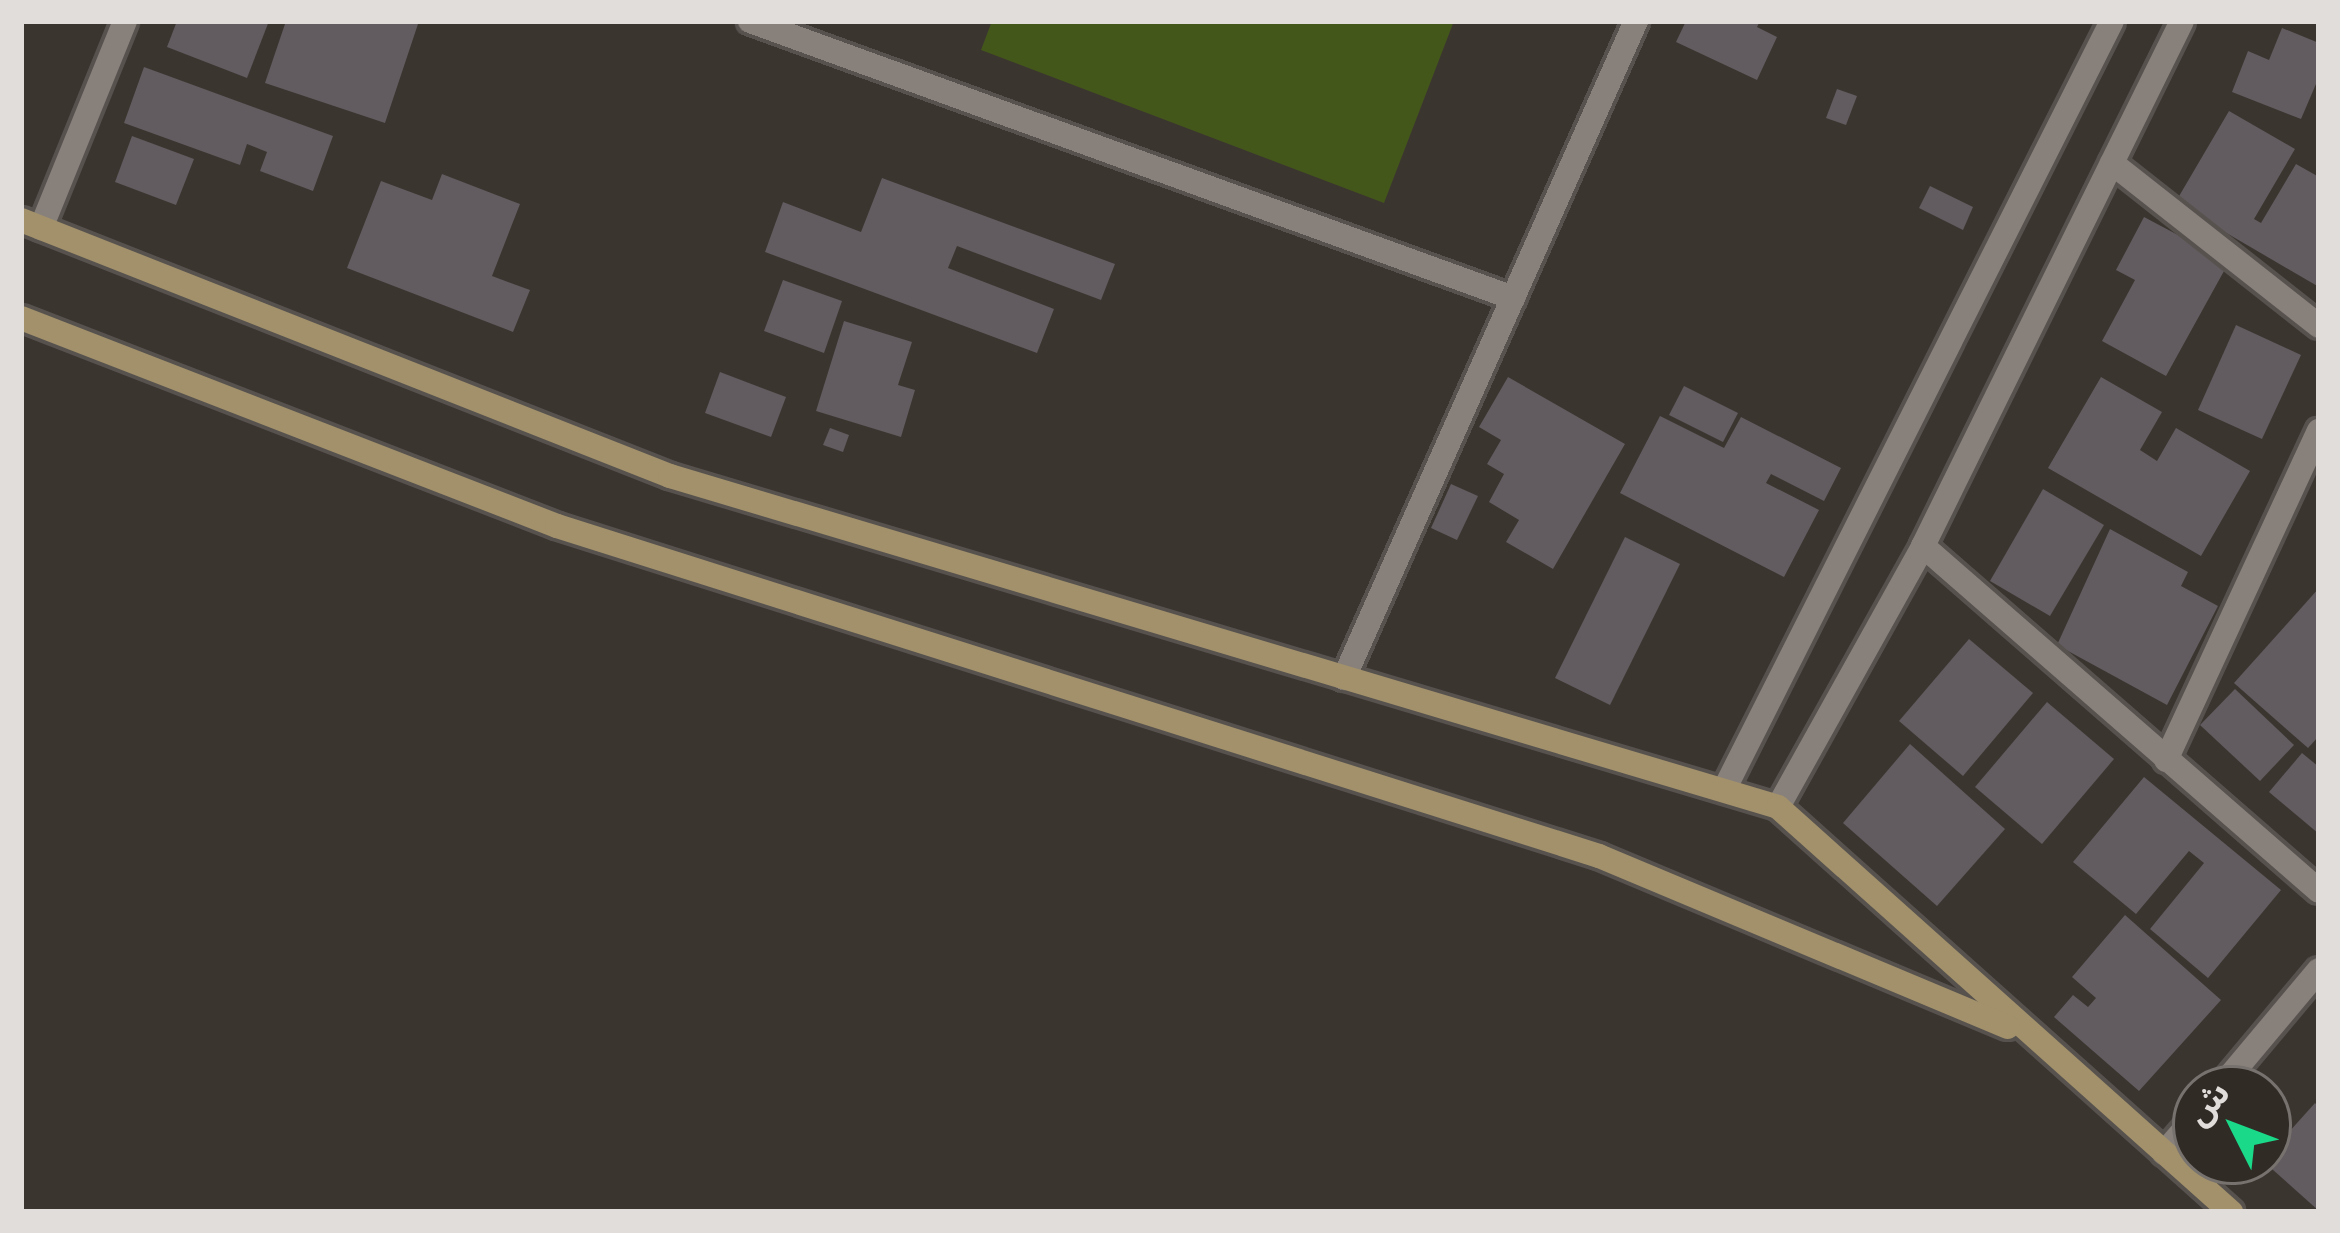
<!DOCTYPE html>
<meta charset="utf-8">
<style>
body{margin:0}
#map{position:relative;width:2340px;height:1233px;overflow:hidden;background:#3b3530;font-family:"PT Sans Narrow","Noto Sans Arabic",sans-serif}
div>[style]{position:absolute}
.green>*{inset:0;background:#44571b}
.building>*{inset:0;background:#625b5f}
.roads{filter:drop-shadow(3px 0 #57524e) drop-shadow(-3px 0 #57524e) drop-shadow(0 3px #57524e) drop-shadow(0 -3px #57524e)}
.street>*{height:24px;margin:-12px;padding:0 12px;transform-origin:12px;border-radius:12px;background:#88807b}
.secondary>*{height:24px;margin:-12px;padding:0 12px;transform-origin:12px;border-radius:12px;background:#a2916b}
span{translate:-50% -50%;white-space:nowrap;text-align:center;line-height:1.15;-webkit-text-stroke:9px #312b26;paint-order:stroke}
.frame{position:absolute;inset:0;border:24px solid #e1ddda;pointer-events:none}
.north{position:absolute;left:2172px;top:1065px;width:120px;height:120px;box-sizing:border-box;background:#312b26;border:3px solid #77726e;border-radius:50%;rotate:312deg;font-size:33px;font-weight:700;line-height:48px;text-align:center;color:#e1ddda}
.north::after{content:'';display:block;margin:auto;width:42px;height:54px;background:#1ad988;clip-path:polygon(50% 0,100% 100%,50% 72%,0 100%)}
</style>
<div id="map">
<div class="green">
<i style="clip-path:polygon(992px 21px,1454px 21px,1384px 203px,981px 50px)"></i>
</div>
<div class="building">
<i style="clip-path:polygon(177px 21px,269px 21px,247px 78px,167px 47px)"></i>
<i style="clip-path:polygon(286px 21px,419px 21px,385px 123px,265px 83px)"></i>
<i style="clip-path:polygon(1686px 21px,1760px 21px,1757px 27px,1777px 37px,1757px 80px,1676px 42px)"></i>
<i style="clip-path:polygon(2282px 28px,2319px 43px,2319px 77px,2301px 119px,2232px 92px,2248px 51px,2269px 60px)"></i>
<i style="clip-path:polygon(144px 67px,333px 136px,313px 191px,260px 171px,267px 152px,247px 144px,240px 165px,124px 123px)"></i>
<i style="clip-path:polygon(1837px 89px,1857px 96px,1846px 125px,1826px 118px)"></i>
<i style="clip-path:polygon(2229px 111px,2295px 149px,2254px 219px,2261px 223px,2296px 164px,2319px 177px,2319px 287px,2175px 203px)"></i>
<i style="clip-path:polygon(132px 136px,194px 159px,176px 205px,115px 182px)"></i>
<i style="clip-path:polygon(442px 174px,520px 204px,492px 276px,530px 290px,513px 332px,347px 268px,381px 181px,432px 200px)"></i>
<i style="clip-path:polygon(882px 178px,1115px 264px,1101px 300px,957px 246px,948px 268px,1054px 309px,1037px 353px,765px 252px,783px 202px,861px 232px)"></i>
<i style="clip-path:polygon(1930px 186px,1973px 207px,1963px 230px,1919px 208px)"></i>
<i style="clip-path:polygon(2144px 217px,2229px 262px,2166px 376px,2102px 341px,2135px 280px,2116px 270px)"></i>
<i style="clip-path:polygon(783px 280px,842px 301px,824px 353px,764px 331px)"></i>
<i style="clip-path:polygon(844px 321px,912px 342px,898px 385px,915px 390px,901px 437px,816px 411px)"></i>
<i style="clip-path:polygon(2236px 325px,2301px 355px,2262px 439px,2198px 410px)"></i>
<i style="clip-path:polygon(720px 372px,786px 397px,771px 437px,705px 413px)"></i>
<i style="clip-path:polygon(1508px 377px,1625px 444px,1553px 569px,1506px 542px,1519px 520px,1489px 502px,1504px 474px,1487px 464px,1501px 440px,1479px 427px)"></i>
<i style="clip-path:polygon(2101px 377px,2162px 412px,2140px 450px,2157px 461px,2176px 428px,2250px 471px,2201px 556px,2048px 468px)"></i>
<i style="clip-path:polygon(1684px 386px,1738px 413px,1723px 442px,1669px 415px)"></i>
<i style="clip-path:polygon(1660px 416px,1724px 448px,1741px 417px,1841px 468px,1824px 501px,1771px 474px,1766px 483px,1819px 510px,1784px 577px,1620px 493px)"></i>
<i style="clip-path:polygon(830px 428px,849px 435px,843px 452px,823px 445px)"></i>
<i style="clip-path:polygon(1451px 484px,1478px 496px,1457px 540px,1431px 528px)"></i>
<i style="clip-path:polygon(2043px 489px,2104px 525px,2050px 616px,1990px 581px)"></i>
<i style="clip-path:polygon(2110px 529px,2188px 572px,2181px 586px,2218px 606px,2167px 705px,2057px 645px)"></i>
<i style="clip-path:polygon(1625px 537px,1680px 564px,1610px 705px,1555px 678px)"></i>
<i style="clip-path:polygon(2319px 588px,2319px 736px,2308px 748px,2234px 683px)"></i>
<i style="clip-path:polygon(1969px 639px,2033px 693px,1963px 776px,1899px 721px)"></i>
<i style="clip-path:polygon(2235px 689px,2294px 745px,2260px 781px,2200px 725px)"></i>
<i style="clip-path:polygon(2047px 702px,2114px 759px,2042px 844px,1975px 787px)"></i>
<i style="clip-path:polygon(1910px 744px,2005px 829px,1937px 906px,1843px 823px)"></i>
<i style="clip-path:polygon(2302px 753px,2319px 767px,2319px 834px,2269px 792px)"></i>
<i style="clip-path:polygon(2144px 777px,2281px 890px,2208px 978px,2150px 929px,2204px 863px,2189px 851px,2136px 914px,2073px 862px)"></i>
<i style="clip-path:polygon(2125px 915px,2221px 1000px,2139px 1091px,2054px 1017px,2073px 995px,2088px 1007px,2096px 998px,2072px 977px)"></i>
<i style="clip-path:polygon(2315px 1103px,2319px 1107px,2319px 1211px,2263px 1161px)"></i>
</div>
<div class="roads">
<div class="street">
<i style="left:750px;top:21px;width:812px;rotate:19.95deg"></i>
<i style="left:2112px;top:163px;width:263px;rotate:38.2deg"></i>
<i style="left:41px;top:228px;width:223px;rotate:-67.9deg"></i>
<i style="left:1923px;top:546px;width:525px;rotate:41.06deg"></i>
<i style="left:1344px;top:678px;width:719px;rotate:-66.04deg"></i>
<i style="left:2166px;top:760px;width:363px;rotate:-65.1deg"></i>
<i style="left:1724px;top:790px;width:861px;rotate:-63.23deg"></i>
<i style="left:1778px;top:807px;width:299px;rotate:-60.9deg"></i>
<i style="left:1923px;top:546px;width:585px;rotate:-63.74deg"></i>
<i style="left:2219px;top:1089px;width:155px;rotate:-50deg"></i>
<i style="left:2164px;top:1153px;width:49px;rotate:-49.1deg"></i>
</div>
<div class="secondary">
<i style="left:21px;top:220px;width:698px;rotate:21.53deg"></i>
<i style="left:670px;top:476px;width:1156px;rotate:16.63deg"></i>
<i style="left:1778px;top:807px;width:608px;rotate:41.8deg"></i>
<i style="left:21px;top:318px;width:575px;rotate:21.21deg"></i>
<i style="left:557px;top:526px;width:1093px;rotate:17.57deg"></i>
<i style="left:1599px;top:856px;width:443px;rotate:22.7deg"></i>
</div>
</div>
<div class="frame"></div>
<div class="north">ش</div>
</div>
